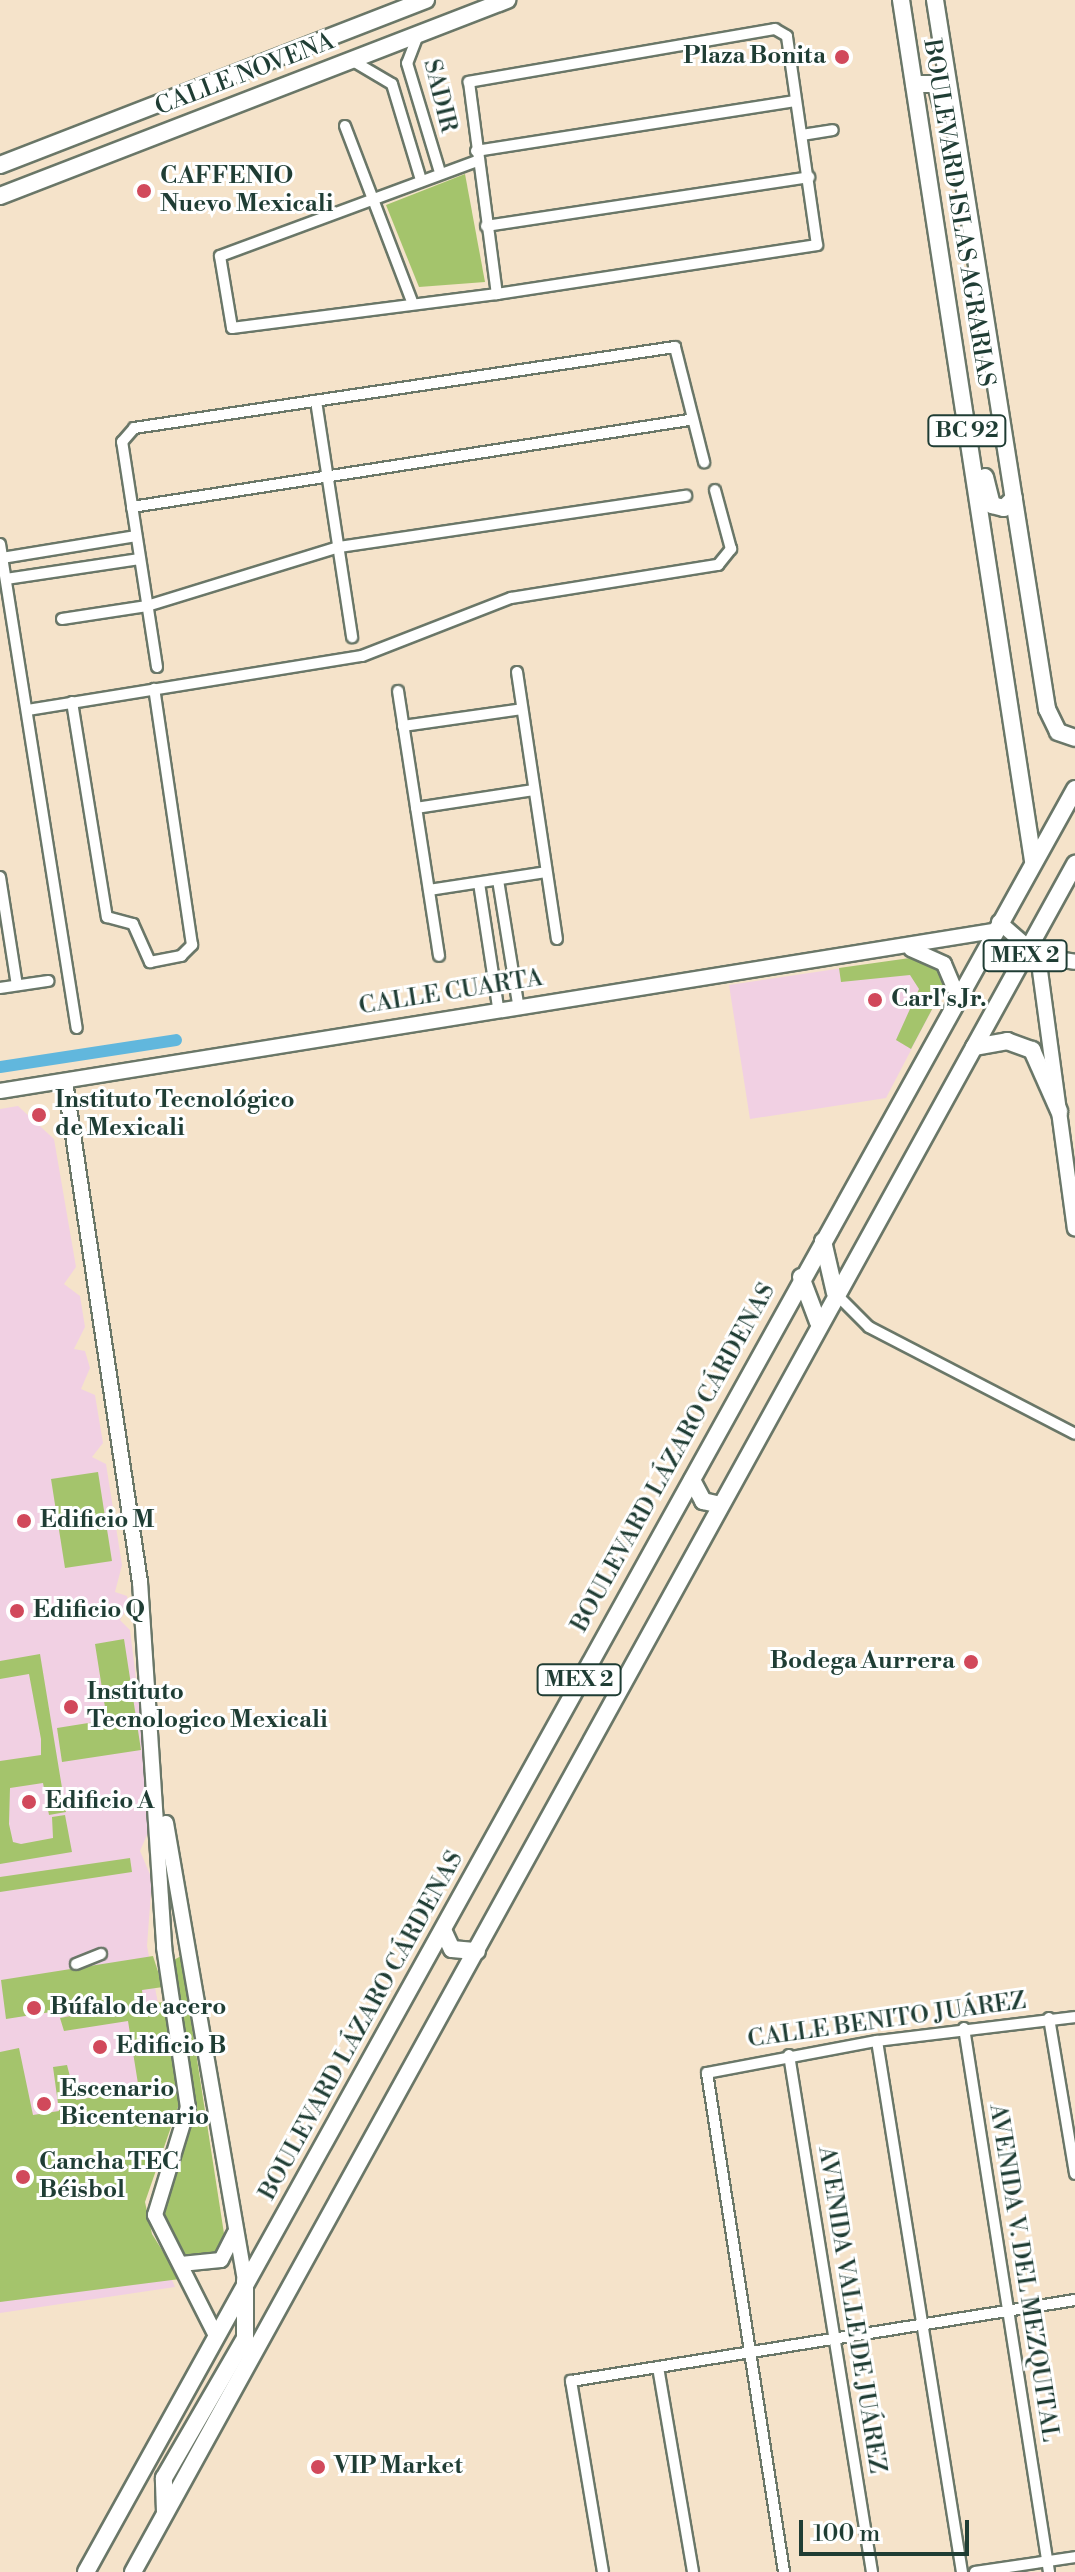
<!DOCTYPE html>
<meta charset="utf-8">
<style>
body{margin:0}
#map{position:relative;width:1075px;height:2572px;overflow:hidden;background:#f5e3ca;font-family:"Libre Bodoni",serif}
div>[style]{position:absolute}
.built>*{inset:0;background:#f1d0e3}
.green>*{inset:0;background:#a4c46c}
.canal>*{height:12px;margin:-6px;padding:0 6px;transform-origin:6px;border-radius:6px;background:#61b7dd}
.roads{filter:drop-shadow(2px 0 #6a7768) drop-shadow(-2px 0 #6a7768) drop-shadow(0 2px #6a7768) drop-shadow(0 -2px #6a7768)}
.street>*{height:10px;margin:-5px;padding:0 5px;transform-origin:5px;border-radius:5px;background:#fff}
.secondary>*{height:14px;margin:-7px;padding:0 7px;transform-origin:7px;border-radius:7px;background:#fff}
.primary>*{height:16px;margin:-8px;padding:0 8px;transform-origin:8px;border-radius:8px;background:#fff}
.dots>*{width:22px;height:22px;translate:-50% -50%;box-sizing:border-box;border:4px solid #fff;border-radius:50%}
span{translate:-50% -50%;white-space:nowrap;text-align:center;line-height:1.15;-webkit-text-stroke:6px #fff;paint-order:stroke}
.shield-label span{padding:2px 6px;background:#fff;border:2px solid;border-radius:6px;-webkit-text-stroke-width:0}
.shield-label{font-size:22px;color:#1f3d34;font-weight:700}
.poi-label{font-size:24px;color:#1f3d34;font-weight:700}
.right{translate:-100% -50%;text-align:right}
.left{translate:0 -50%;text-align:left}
.street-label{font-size:24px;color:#1f3d34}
.scale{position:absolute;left:799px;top:2520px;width:170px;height:36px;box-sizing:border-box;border:4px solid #1f3d34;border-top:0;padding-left:10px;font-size:24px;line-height:28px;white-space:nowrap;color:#1f3d34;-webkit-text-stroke:6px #fff;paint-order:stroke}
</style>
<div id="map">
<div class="built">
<i style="clip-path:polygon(917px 957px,946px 983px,886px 1098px,750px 1119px,729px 985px)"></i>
<i style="clip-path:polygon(18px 1106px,54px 1139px,76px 1267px,64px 1284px,80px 1296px,85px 1327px,74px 1349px,85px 1351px,90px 1368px,81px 1389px,95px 1395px,103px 1443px,92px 1457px,106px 1464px,122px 1565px,115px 1592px,127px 1596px,129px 1605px,120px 1620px,130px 1630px,146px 1760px,150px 1828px,140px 1851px,152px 1879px,147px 1946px,176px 2097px,136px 2195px,175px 2287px,0 2313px,0 1109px)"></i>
</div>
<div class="green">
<i style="clip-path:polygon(465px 174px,485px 282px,419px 287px,386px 205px)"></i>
<i style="clip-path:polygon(917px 957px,940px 967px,946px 983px,911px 1049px,896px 1040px,919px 989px,910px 975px,841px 982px,839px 968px)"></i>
<i style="clip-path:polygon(98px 1472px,112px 1561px,65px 1568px,51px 1479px)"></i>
<i style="clip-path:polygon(124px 1639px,141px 1750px,62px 1762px,57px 1728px,107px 1720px,95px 1644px)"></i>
<i style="clip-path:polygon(40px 1654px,66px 1812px,49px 1815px,43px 1783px,10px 1788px,9px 1824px,13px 1842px,21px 1844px,53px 1838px,52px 1817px,65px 1815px,72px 1852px,0 1864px,0 1761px,41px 1755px,41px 1739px,29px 1674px,0 1679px,0 1661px)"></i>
<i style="clip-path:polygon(130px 1858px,132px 1872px,0 1892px,0 1877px)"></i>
<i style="clip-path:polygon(153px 1956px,163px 1987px,142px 1990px,144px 2004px,165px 2002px,179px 2104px,145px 2202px,152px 2234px,180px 2279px,0 2302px,0 2052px,19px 2048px,33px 2115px,59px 2111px,53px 2067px,67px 2065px,76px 2100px,139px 2090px,128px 2021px,64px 2031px,60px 2018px,97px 2011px,96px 2005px,6px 2019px,1px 1980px)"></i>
<i style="clip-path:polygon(181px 1956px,225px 2240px,218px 2254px,178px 2260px,160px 2216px,194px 2108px,172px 1961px)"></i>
</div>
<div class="canal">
<i style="left:0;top:1067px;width:178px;rotate:-8.7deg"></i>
</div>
<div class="roads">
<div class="street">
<i style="left:418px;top:35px;width:30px;rotate:111deg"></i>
<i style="left:407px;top:63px;width:111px;rotate:73.2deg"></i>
<i style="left:353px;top:61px;width:45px;rotate:30.5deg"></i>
<i style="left:392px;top:84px;width:97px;rotate:73.2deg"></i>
<i style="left:345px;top:126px;width:187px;rotate:69.1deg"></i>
<i style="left:802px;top:135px;width:31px;rotate:-9deg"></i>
<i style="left:476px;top:151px;width:323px;rotate:-8.9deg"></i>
<i style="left:477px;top:161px;width:274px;rotate:159.7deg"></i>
<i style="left:220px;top:256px;width:73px;rotate:80.5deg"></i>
<i style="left:232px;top:328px;width:267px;rotate:-7.3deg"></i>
<i style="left:497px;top:294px;width:324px;rotate:-8.7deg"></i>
<i style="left:817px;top:245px;width:211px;rotate:-98.2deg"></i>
<i style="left:787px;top:36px;width:14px;rotate:-150deg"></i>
<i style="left:775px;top:29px;width:311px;rotate:170.2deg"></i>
<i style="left:469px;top:82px;width:214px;rotate:82.5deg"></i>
<i style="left:486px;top:226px;width:327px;rotate:-8.6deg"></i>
<i style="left:316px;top:401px;width:239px;rotate:81.3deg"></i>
<i style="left:132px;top:507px;width:564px;rotate:-8.88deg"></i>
<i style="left:0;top:544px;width:490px;rotate:81deg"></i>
<i style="left:2px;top:558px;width:136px;rotate:-9.3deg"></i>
<i style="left:6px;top:579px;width:135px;rotate:-8.5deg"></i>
<i style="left:62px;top:619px;width:86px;rotate:-8.7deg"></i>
<i style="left:147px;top:606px;width:201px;rotate:-17.1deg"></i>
<i style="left:339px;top:547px;width:351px;rotate:-8.4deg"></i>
<i style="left:157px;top:667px;width:228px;rotate:-98.8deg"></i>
<i style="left:122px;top:442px;width:18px;rotate:-49deg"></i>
<i style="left:134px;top:428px;width:547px;rotate:-8.52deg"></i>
<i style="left:675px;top:347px;width:119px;rotate:75.8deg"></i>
<i style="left:517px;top:672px;width:270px;rotate:81.5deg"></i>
<i style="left:398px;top:691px;width:268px;rotate:81.2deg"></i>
<i style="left:72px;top:702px;width:218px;rotate:80.8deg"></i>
<i style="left:107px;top:917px;width:27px;rotate:15deg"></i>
<i style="left:133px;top:924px;width:42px;rotate:65.9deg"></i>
<i style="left:150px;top:962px;width:32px;rotate:-11deg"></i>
<i style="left:181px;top:956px;width:16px;rotate:-45deg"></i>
<i style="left:192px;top:945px;width:259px;rotate:-98.4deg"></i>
<i style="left:28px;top:710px;width:338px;rotate:-9.2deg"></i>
<i style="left:362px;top:656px;width:160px;rotate:-21.3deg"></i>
<i style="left:511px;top:598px;width:210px;rotate:-9.1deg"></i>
<i style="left:718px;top:565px;width:21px;rotate:-51deg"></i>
<i style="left:731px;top:549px;width:61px;rotate:-105.2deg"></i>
<i style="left:403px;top:726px;width:120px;rotate:-8.1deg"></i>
<i style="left:416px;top:808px;width:119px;rotate:-8.7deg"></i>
<i style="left:0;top:877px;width:109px;rotate:81.1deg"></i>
<i style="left:498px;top:880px;width:126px;rotate:80.8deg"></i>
<i style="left:479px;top:883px;width:125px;rotate:81.3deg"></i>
<i style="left:429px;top:890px;width:118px;rotate:-8.7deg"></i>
<i style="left:0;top:988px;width:49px;rotate:-8.3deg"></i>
<i style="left:835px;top:1293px;width:48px;rotate:45deg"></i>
<i style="left:869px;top:1327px;width:232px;rotate:27.4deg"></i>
<i style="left:76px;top:1964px;width:27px;rotate:-22deg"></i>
<i style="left:1049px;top:2018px;width:158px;rotate:80.5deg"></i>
<i style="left:964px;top:2028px;width:551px;rotate:81.12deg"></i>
<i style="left:877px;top:2041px;width:538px;rotate:80.91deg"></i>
<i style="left:789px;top:2055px;width:524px;rotate:80.88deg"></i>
<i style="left:658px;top:2367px;width:208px;rotate:80.3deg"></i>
<i style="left:603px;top:2572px;width:194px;rotate:-99.5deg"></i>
<i style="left:571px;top:2381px;width:510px;rotate:-9.13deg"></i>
<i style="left:784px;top:2572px;width:505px;rotate:-98.77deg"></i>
<i style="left:707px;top:2073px;width:173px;rotate:-10.7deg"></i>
<i style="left:877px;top:2041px;width:199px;rotate:-6.9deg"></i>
<i style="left:975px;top:2572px;width:101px;rotate:-8.5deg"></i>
</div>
<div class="secondary">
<i style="left:999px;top:922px;width:52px;rotate:41.1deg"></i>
<i style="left:1038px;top:956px;width:275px;rotate:82.3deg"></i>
<i style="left:911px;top:949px;width:36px;rotate:24deg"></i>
<i style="left:944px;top:964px;width:36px;rotate:67deg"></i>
<i style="left:1038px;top:956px;width:37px;rotate:9deg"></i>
<i style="left:65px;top:1081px;width:507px;rotate:81.49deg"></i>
<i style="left:140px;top:1582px;width:366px;rotate:86.2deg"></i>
<i style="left:164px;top:1947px;width:162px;rotate:81.5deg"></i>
<i style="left:188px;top:2107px;width:113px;rotate:107deg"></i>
<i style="left:155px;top:2215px;width:133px;rotate:63.2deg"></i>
<i style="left:0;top:1091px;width:1006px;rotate:-9.15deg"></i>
<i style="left:166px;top:1823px;width:465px;rotate:80.2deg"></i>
<i style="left:181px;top:2264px;width:40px;rotate:-5.7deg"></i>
<i style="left:221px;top:2260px;width:30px;rotate:-63deg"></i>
</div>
<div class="primary">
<i style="left:901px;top:0;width:871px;rotate:81.28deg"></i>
<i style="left:935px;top:0;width:718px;rotate:81.02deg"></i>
<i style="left:1047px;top:709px;width:25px;rotate:64deg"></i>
<i style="left:1058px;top:732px;width:18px;rotate:19deg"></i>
<i style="left:914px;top:84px;width:22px"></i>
<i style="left:936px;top:84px;width:24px;rotate:75deg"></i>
<i style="left:0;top:165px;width:457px;rotate:-21.2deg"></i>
<i style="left:0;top:196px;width:544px;rotate:-21.14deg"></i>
<i style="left:985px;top:477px;width:29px;rotate:76deg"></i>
<i style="left:992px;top:505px;width:12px;rotate:14deg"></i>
<i style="left:1004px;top:508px;width:14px;rotate:-45deg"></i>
<i style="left:974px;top:1047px;width:34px;rotate:-10deg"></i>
<i style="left:1007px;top:1041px;width:27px;rotate:20deg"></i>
<i style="left:1032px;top:1050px;width:67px;rotate:66.1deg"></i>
<i style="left:823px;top:1241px;width:53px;rotate:77deg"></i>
<i style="left:801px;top:1277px;width:48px;rotate:69.3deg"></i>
<i style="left:692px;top:1480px;width:24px;rotate:62deg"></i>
<i style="left:703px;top:1501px;width:17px;rotate:13deg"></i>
<i style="left:443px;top:1930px;width:21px;rotate:65deg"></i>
<i style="left:452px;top:1949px;width:25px;rotate:5deg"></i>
<i style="left:165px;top:2512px;width:34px;rotate:-92deg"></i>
<i style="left:164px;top:2478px;width:162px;rotate:-59.9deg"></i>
<i style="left:245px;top:2338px;width:57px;rotate:-90deg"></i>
<i style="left:86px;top:2572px;width:2039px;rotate:-60.98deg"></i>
<i style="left:133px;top:2572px;width:1951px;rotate:-61.12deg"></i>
</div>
</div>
<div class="dots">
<i style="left:842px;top:57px;background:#d1495b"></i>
<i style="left:144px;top:191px;background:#d1495b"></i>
<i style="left:875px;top:1000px;background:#d1495b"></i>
<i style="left:39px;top:1115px;background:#d1495b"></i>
<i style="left:24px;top:1521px;background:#d1495b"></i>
<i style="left:17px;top:1611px;background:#d1495b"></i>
<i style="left:971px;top:1662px;background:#d1495b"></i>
<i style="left:71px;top:1707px;background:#d1495b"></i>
<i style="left:29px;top:1802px;background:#d1495b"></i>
<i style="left:34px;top:2008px;background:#d1495b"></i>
<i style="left:100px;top:2047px;background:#d1495b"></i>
<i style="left:44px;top:2104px;background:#d1495b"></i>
<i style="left:23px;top:2177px;background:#d1495b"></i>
<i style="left:318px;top:2467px;background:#d1495b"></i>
</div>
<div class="shield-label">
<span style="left:967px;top:431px">BC 92</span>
<span style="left:1025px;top:956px">MEX 2</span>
<span style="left:579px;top:1680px">MEX 2</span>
</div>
<div class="poi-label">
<span class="right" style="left:826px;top:57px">Plaza Bonita</span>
<span class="left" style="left:160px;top:191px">CAFFENIO<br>Nuevo Mexicali</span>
<span class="left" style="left:891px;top:1000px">Carl's Jr.</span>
<span class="left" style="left:55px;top:1115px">Instituto Tecnológico<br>de Mexicali</span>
<span class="left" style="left:40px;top:1521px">Edificio M</span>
<span class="left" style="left:33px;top:1611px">Edificio Q</span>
<span class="right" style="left:955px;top:1662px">Bodega Aurrera</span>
<span class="left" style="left:87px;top:1707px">Instituto<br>Tecnologico Mexicali</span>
<span class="left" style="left:45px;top:1802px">Edificio A</span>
<span class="left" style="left:50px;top:2008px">Búfalo de acero</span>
<span class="left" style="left:116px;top:2047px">Edificio B</span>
<span class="left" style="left:60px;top:2104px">Escenario<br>Bicentenario</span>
<span class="left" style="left:39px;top:2177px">Cancha TEC<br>Béisbol</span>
<span class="left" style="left:334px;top:2467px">VIP Market</span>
</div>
<div class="street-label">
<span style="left:245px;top:75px;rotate:-21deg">CALLE NOVENA</span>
<span style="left:439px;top:96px;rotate:76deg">SADIR</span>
<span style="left:958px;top:213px;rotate:81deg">BOULEVARD ISLAS AGRARIAS</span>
<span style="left:451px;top:993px;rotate:-9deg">CALLE CUARTA</span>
<span style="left:674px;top:1458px;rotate:-61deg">BOULEVARD LÁZARO CÁRDENAS</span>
<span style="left:887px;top:2021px;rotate:-8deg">CALLE BENITO JUÁREZ</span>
<span style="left:362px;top:2026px;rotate:-61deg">BOULEVARD LÁZARO CÁRDENAS</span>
<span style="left:1023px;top:2273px;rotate:81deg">AVENIDA V. DEL MEZQUITAL</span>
<span style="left:851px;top:2310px;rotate:81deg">AVENIDA VALLE DE JUÁREZ</span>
</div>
<div class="scale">100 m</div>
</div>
